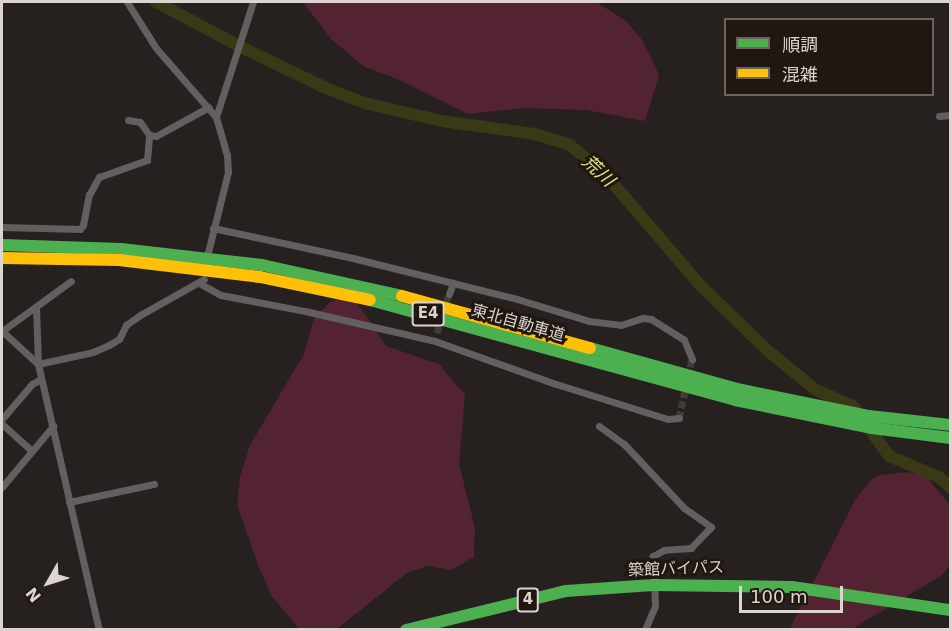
<!DOCTYPE html>
<meta charset="utf-8">
<style>
body{margin:0}
#map{position:relative;width:952px;height:631px;overflow:hidden;background:#26211e;font-family:"DejaVu Sans","Noto Sans JP",sans-serif}
div>[style]{position:absolute}
.green>*{inset:0;background:#532332}
.river>*{height:12px;margin:-6px;padding:0 6px;transform-origin:6px;border-radius:6px;background:#393a15}
.street-tunnel>*{height:7px;margin-top:-3.5px;transform-origin:0;background:repeating-linear-gradient(90deg,#413c39 0 7px,transparent 0 10.5px)}
.street>*{height:7px;margin:-3.5px;padding:0 3.5px;transform-origin:3.5px;border-radius:3.5px;background:#625f5e}
.fast>*{height:12px;margin:-6px;padding:0 6px;transform-origin:6px;border-radius:6px;background:#4caf50}
.slow>*{height:12px;margin:-6px;padding:0 6px;transform-origin:6px;border-radius:6px;background:#ffc107}
span{translate:-50% -50%;white-space:nowrap;text-align:center;line-height:1.15;-webkit-text-stroke:6px #201710;paint-order:stroke}
.shield-label span{padding:2px 4px;background:#201710;border:2px solid;border-radius:4px;-webkit-text-stroke-width:0}
.shield-label{font-size:15px;color:#dbd4d0;font-weight:700}
.street-label{font-size:16px;color:#dbd4d0}
.water-label{font-size:18px;color:#e0e87d;font-style:italic}
.frame{position:absolute;inset:0;border:3px solid #dbd4d0;pointer-events:none}
.legend{position:absolute;left:724px;top:18px;width:210px;height:78px;box-sizing:border-box;background:#201710;border:2px solid #6b635d;margin:0;padding:8px 10px;list-style:none;font-size:18px;color:#dbd4d0}
.legend li{display:flex;align-items:center;gap:12px;height:30px}
.legend b{width:30px;border:2px solid #6b635d}
.north{position:absolute;left:18px;top:553px;width:60px;height:60px;-webkit-text-stroke:4px #201710;paint-order:stroke;rotate:231deg;font-size:16px;font-weight:700;line-height:24px;text-align:center;color:#dbd4d0}
.north::after{content:'';display:block;margin:auto;width:21px;height:27px;background:#dbd4d0;clip-path:polygon(50% 0,100% 100%,50% 72%,0 100%)}
.scale{position:absolute;left:739px;top:586px;width:104px;height:27px;box-sizing:border-box;border:3px solid #dbd4d0;border-top:0;padding-left:8px;font-size:18px;line-height:21px;white-space:nowrap;color:#dbd4d0;-webkit-text-stroke:4px #201710;paint-order:stroke}
</style>
<div id="map">
<div class="green">
<i style="clip-path:polygon(303px 2px,596px 2px,626px 21px,643px 41px,659px 75px,645px 121px,586px 110px,523px 108px,468px 114px,395px 78px,365px 67px,332px 40px)"></i>
<i style="clip-path:polygon(343px 297px,358px 304px,386px 346px,439px 364px,465px 395px,459px 464px,475px 528px,474px 557px,451px 570px,428px 566px,408px 572px,337px 629px,299px 629px,272px 596px,260px 570px,237px 505px,240px 477px,250px 445px,304px 354px,314px 318px,329px 303px)"></i>
<i style="clip-path:polygon(907px 472px,926px 476px,950px 505px,950px 566px,942px 575px,852px 629px,789px 630px,855px 500px,871px 480px,879px 475px)"></i>
</div>
<div class="river">
<i style="left:156px;top:2px;width:103px;rotate:27.8deg"></i>
<i style="left:247px;top:50px;width:90px;rotate:25.7deg"></i>
<i style="left:328px;top:89px;width:39px;rotate:21deg"></i>
<i style="left:364px;top:103px;width:80px;rotate:13deg"></i>
<i style="left:442px;top:121px;width:94px;rotate:8deg"></i>
<i style="left:535px;top:134px;width:37px;rotate:17deg"></i>
<i style="left:570px;top:145px;width:45px;rotate:39.6deg"></i>
<i style="left:605px;top:174px;width:146px;rotate:49.4deg"></i>
<i style="left:700px;top:285px;width:93px;rotate:44.1deg"></i>
<i style="left:767px;top:350px;width:63px;rotate:39.2deg"></i>
<i style="left:816px;top:390px;width:40px;rotate:23.4deg"></i>
<i style="left:853px;top:406px;width:62px;rotate:54.2deg"></i>
<i style="left:889px;top:456px;width:54px;rotate:22.8deg"></i>
<i style="left:939px;top:477px;width:15px;rotate:42deg"></i>
</div>
<div class="street-tunnel">
<i style="left:437px;top:333px;width:41px;rotate:-72.9deg"></i>
<i style="left:679px;top:418px;width:60px;rotate:-77.6deg"></i>
</div>
<div class="street">
<i style="left:127px;top:2px;width:54px;rotate:57.8deg"></i>
<i style="left:156px;top:48px;width:91px;rotate:49deg"></i>
<i style="left:216px;top:117px;width:40px;rotate:74deg"></i>
<i style="left:227px;top:155px;width:17px;rotate:87deg"></i>
<i style="left:228px;top:172px;width:82px;rotate:104deg"></i>
<i style="left:939px;top:116px;width:11px;rotate:-5deg"></i>
<i style="left:216px;top:117px;width:121px;rotate:-72.2deg"></i>
<i style="left:128px;top:120px;width:12px;rotate:9deg"></i>
<i style="left:140px;top:122px;width:16px;rotate:55deg"></i>
<i style="left:149px;top:135px;width:7px;rotate:8deg"></i>
<i style="left:156px;top:136px;width:60px;rotate:-28.7deg"></i>
<i style="left:2px;top:227px;width:78px;rotate:1.5deg"></i>
<i style="left:80px;top:229px;width:5px;rotate:-53deg"></i>
<i style="left:83px;top:225px;width:31px;rotate:-79deg"></i>
<i style="left:89px;top:195px;width:21px;rotate:-61deg"></i>
<i style="left:99px;top:177px;width:51px;rotate:-19.5deg"></i>
<i style="left:147px;top:160px;width:25px;rotate:-85deg"></i>
<i style="left:213px;top:228px;width:143px;rotate:12.1deg"></i>
<i style="left:353px;top:258px;width:169px;rotate:14deg"></i>
<i style="left:517px;top:299px;width:75px;rotate:17deg"></i>
<i style="left:589px;top:321px;width:32px;rotate:7deg"></i>
<i style="left:621px;top:325px;width:23px;rotate:-18deg"></i>
<i style="left:643px;top:318px;width:8px;rotate:7deg"></i>
<i style="left:651px;top:319px;width:39px;rotate:32deg"></i>
<i style="left:684px;top:340px;width:21px;rotate:67deg"></i>
<i style="left:199px;top:283px;width:25px;rotate:29deg"></i>
<i style="left:221px;top:295px;width:86px;rotate:10.8deg"></i>
<i style="left:305px;top:311px;width:133px;rotate:13deg"></i>
<i style="left:435px;top:341px;width:128px;rotate:19.6deg"></i>
<i style="left:556px;top:384px;width:117px;rotate:17.4deg"></i>
<i style="left:668px;top:419px;width:11px;rotate:-5deg"></i>
<i style="left:449px;top:294px;width:12px;rotate:-70deg"></i>
<i style="left:36px;top:307px;width:57px;rotate:88deg"></i>
<i style="left:38px;top:364px;width:56px;rotate:-12.3deg"></i>
<i style="left:93px;top:352px;width:17px;rotate:-24deg"></i>
<i style="left:109px;top:345px;width:12px;rotate:-31deg"></i>
<i style="left:119px;top:339px;width:16px;rotate:-63deg"></i>
<i style="left:126px;top:325px;width:19px;rotate:-35deg"></i>
<i style="left:142px;top:314px;width:71px;rotate:-29.4deg"></i>
<i style="left:2px;top:331px;width:49px;rotate:42.5deg"></i>
<i style="left:38px;top:364px;width:273px;rotate:77.1deg"></i>
<i style="left:2px;top:331px;width:85px;rotate:-35.9deg"></i>
<i style="left:2px;top:419px;width:46px;rotate:-49.4deg"></i>
<i style="left:32px;top:384px;width:10px;rotate:-29deg"></i>
<i style="left:2px;top:424px;width:39px;rotate:42deg"></i>
<i style="left:599px;top:426px;width:31px;rotate:36deg"></i>
<i style="left:624px;top:444px;width:88px;rotate:46.8deg"></i>
<i style="left:684px;top:508px;width:33px;rotate:35deg"></i>
<i style="left:711px;top:527px;width:29px;rotate:134deg"></i>
<i style="left:691px;top:548px;width:27px;rotate:176deg"></i>
<i style="left:664px;top:550px;width:13px;rotate:151deg"></i>
<i style="left:653px;top:556px;width:50px;rotate:87.7deg"></i>
<i style="left:655px;top:606px;width:26px;rotate:113deg"></i>
<i style="left:2px;top:487px;width:80px;rotate:-50.1deg"></i>
<i style="left:69px;top:502px;width:87px;rotate:-12deg"></i>
</div>
<div class="fast">
<i style="left:2px;top:245px;width:119px;rotate:1.9deg"></i>
<i style="left:121px;top:249px;width:142px;rotate:6.5deg"></i>
<i style="left:262px;top:265px;width:143px;rotate:12.5deg"></i>
<i style="left:370px;top:300px;width:378px;rotate:15.3deg"></i>
<i style="left:735px;top:400px;width:140px;rotate:11.6deg"></i>
<i style="left:872px;top:428px;width:79px;rotate:7.3deg"></i>
<i style="left:590px;top:348px;width:153px;rotate:15.6deg"></i>
<i style="left:737px;top:389px;width:135px;rotate:11.6deg"></i>
<i style="left:869px;top:416px;width:81px;rotate:6.3deg"></i>
<i style="left:406px;top:630px;width:165px;rotate:-13.7deg"></i>
<i style="left:566px;top:591px;width:87px;rotate:-3.9deg"></i>
<i style="left:653px;top:585px;width:139px;rotate:0.8deg"></i>
<i style="left:792px;top:587px;width:160px;rotate:8.3deg"></i>
</div>
<div class="slow">
<i style="left:2px;top:258px;width:117px;rotate:1deg"></i>
<i style="left:119px;top:260px;width:142px;rotate:6.9deg"></i>
<i style="left:260px;top:277px;width:112px;rotate:11.8deg"></i>
<i style="left:402px;top:296px;width:195px;rotate:15.5deg"></i>
</div>
<div class="shield-label">
<span style="left:428px;top:314px">E4</span>
<span style="left:528px;top:600px">4</span>
</div>
<div class="street-label">
<span style="left:518px;top:323px;rotate:16deg">東北自動車道</span>
<span style="left:676px;top:569px;rotate:-2deg">築館バイパス</span>
</div>
<div class="water-label">
<span style="left:598px;top:171px;rotate:43deg">荒川</span>
</div>
<div class="frame"></div>
<ul class="legend">
<li><b style="height:8px;background:#4caf50"></b>順調</li>
<li><b style="height:8px;background:#ffc107"></b>混雑</li>
</ul>
<div class="north">N</div>
<div class="scale">100 m</div>
</div>
